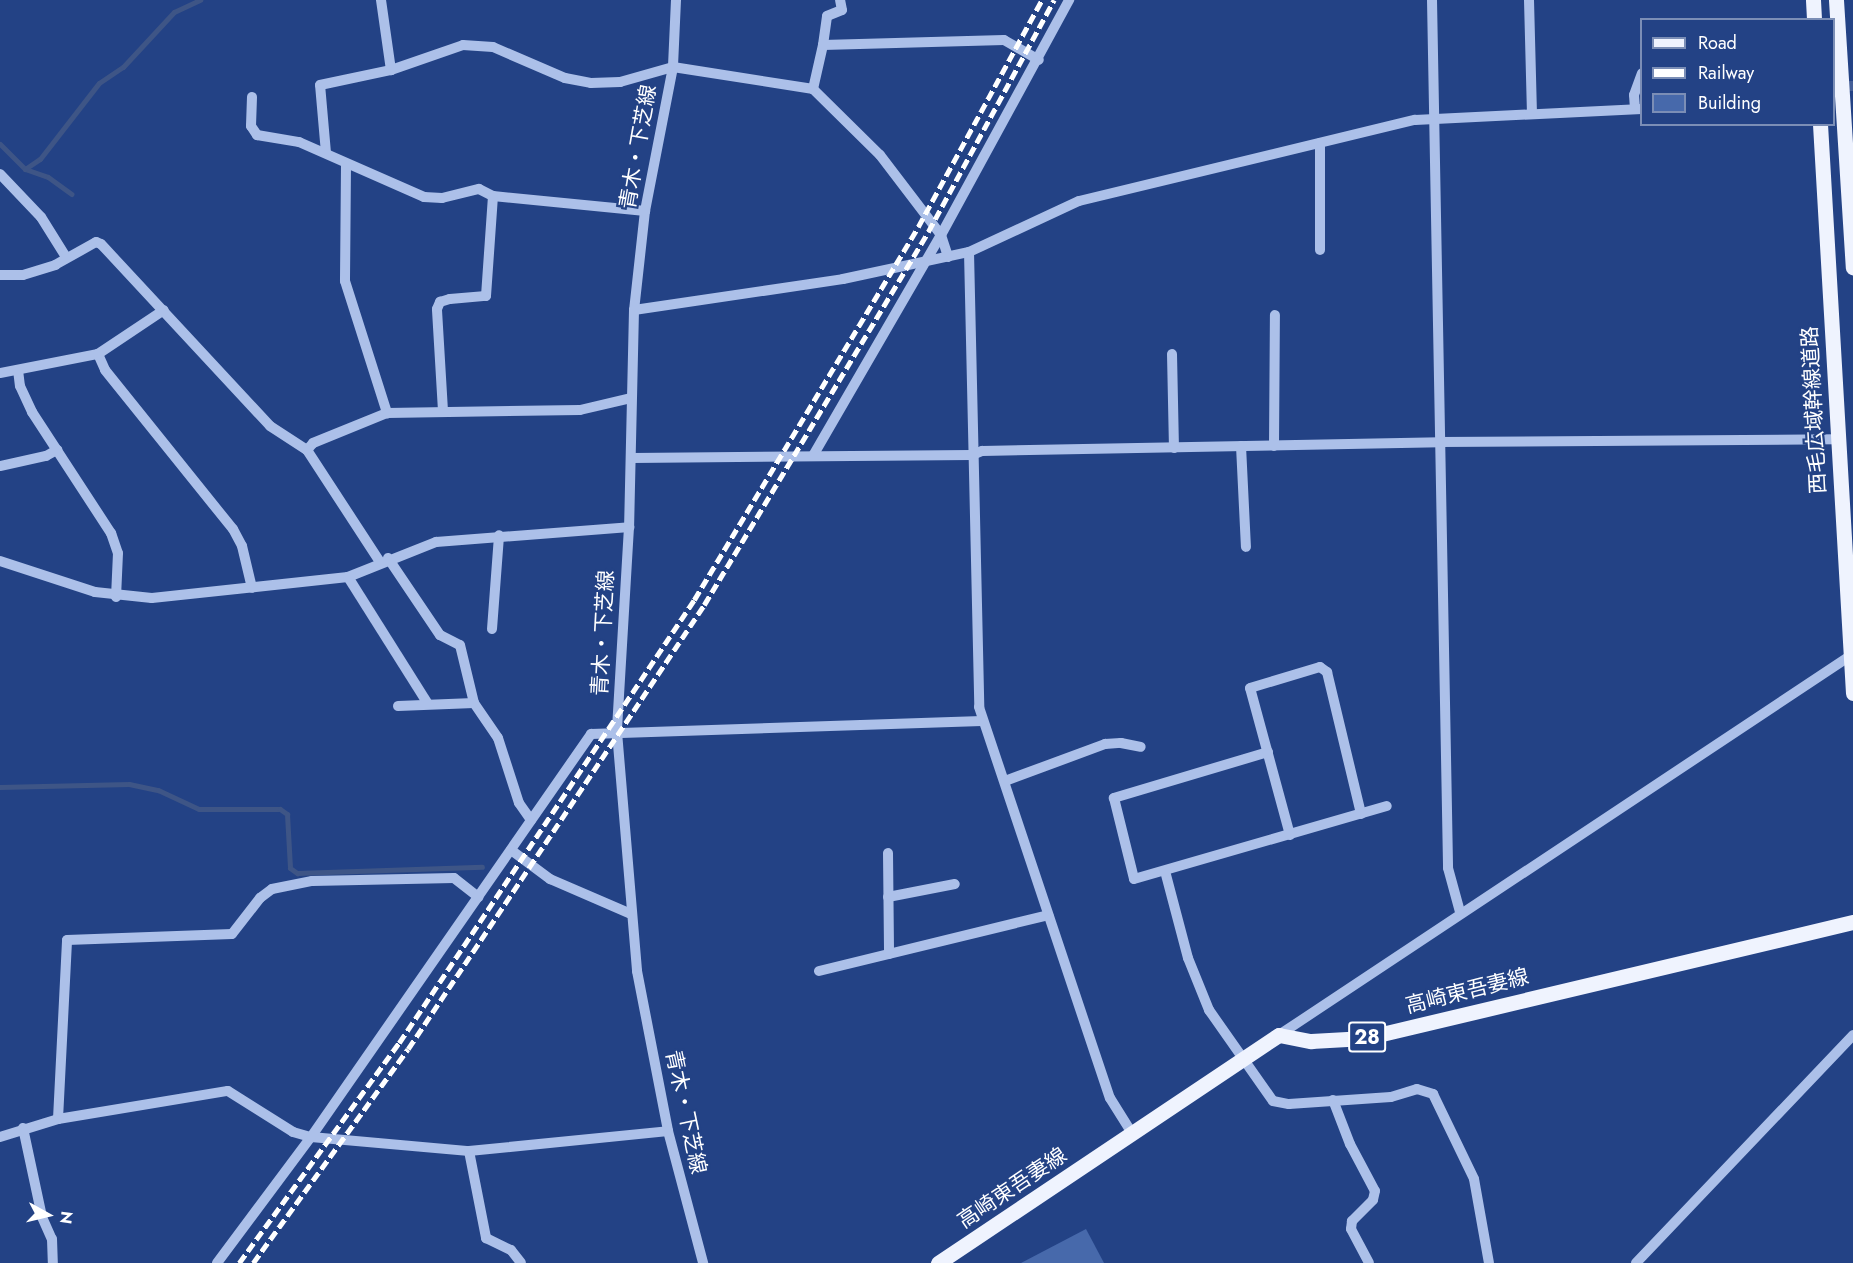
<!DOCTYPE html>
<meta charset="utf-8">
<style>
body{margin:0}
#map{position:relative;width:1853px;height:1263px;overflow:hidden;background:#234285;font-family:Jost,"Noto Sans JP",sans-serif}
div>[style]{position:absolute}
.stream>*{height:5px;margin:-2.5px;padding:0 2.5px;transform-origin:2.5px;border-radius:2.5px;background:#3e5586}
.building>*{inset:0;background:#4769ab}
.minor-tunnel>*{height:10px;margin-top:-5px;transform-origin:0;background:repeating-linear-gradient(90deg,#445e97 0 10px,transparent 0 15px)}
.minor>*{height:10px;margin:-5px;padding:0 5px;transform-origin:5px;border-radius:5px;background:#acc0e9}
.major>*{height:15px;margin:-7.5px;padding:0 7.5px;transform-origin:7.5px;border-radius:7.5px;background:#eff3fe}
.rail>*{height:4.5px;margin-top:-2.25px;transform-origin:0;background:repeating-linear-gradient(90deg,#fff 0 10px,transparent 0 14.5px)}
span{translate:-50% -50%;white-space:nowrap;text-align:center;line-height:1.15;-webkit-text-stroke:4.5px #234285;paint-order:stroke}
.shield-label span{padding:2px 4px;background:#234285;border:2px solid;border-radius:4px;-webkit-text-stroke-width:0}
.shield-label{font-size:20px;color:#fff;font-weight:700}
.street-label{font-size:21px;color:#fff}
.legend{position:absolute;left:1640px;top:18px;width:195px;height:108px;box-sizing:border-box;background:#234285;border:2px solid #7b8eb6;margin:0;padding:8px 10px;list-style:none;font-size:18px;color:#fff}
.legend li{display:flex;align-items:center;gap:12px;height:30px}
.legend b{width:30px;border:2px solid #7b8eb6}
.north{position:absolute;left:18px;top:1185px;width:60px;height:60px;-webkit-text-stroke:4px #234285;paint-order:stroke;rotate:98deg;font-size:16px;font-weight:700;line-height:24px;text-align:center;color:#fff}
.north::after{content:'';display:block;margin:auto;width:21px;height:27px;background:#fff;clip-path:polygon(50% 0,100% 100%,50% 72%,0 100%)}
</style>
<div id="map">
<div class="stream">
<i style="left:0;top:144px;width:35px;rotate:45deg"></i>
<i style="left:25px;top:169px;width:24px;rotate:19deg"></i>
<i style="left:48px;top:177px;width:29px;rotate:36deg"></i>
<i style="left:25px;top:169px;width:18px;rotate:-34deg"></i>
<i style="left:40px;top:159px;width:96px;rotate:-52.2deg"></i>
<i style="left:99px;top:83px;width:29px;rotate:-34deg"></i>
<i style="left:123px;top:67px;width:75px;rotate:-47.2deg"></i>
<i style="left:174px;top:12px;width:29px;rotate:-25deg"></i>
<i style="left:0;top:787px;width:129px;rotate:-1.3deg"></i>
<i style="left:129px;top:784px;width:30px;rotate:12deg"></i>
<i style="left:158px;top:790px;width:45px;rotate:24.9deg"></i>
<i style="left:199px;top:809px;width:81px"></i>
<i style="left:280px;top:809px;width:9px;rotate:36deg"></i>
<i style="left:287px;top:814px;width:54px;rotate:86.8deg"></i>
<i style="left:290px;top:868px;width:9px;rotate:36deg"></i>
<i style="left:297px;top:873px;width:185px;rotate:-1.9deg"></i>
</div>
<div class="building">
<i style="clip-path:polygon(1086px 1229px,1104px 1263px,1021px 1263px)"></i>
</div>
<div class="minor-tunnel">
<i style="left:1834px;top:86px;width:19px"></i>
</div>
<div class="minor">
<i style="left:381px;top:0;width:71px;rotate:81.9deg"></i>
<i style="left:676px;top:0;width:67px;rotate:92.6deg"></i>
<i style="left:673px;top:67px;width:147px;rotate:101deg"></i>
<i style="left:645px;top:211px;width:100px;rotate:96.3deg"></i>
<i style="left:634px;top:310px;width:217px;rotate:91.3deg"></i>
<i style="left:629px;top:527px;width:205px;rotate:93.4deg"></i>
<i style="left:617px;top:732px;width:240px;rotate:85.2deg"></i>
<i style="left:637px;top:971px;width:163px;rotate:79deg"></i>
<i style="left:668px;top:1131px;width:137px;rotate:75.1deg"></i>
<i style="left:1432px;top:0;width:868px;rotate:88.94deg"></i>
<i style="left:1448px;top:868px;width:46px;rotate:74.7deg"></i>
<i style="left:1529px;top:0;width:113px;rotate:88.5deg"></i>
<i style="left:823px;top:45px;width:29px;rotate:-82deg"></i>
<i style="left:827px;top:16px;width:16px;rotate:-22deg"></i>
<i style="left:842px;top:10px;width:10px;rotate:-101deg"></i>
<i style="left:813px;top:89px;width:45px;rotate:-77.2deg"></i>
<i style="left:823px;top:45px;width:181px;rotate:-1.6deg"></i>
<i style="left:1004px;top:40px;width:40px;rotate:29.7deg"></i>
<i style="left:252px;top:97px;width:29px;rotate:92deg"></i>
<i style="left:251px;top:126px;width:11px;rotate:56deg"></i>
<i style="left:257px;top:135px;width:43px;rotate:9.5deg"></i>
<i style="left:299px;top:142px;width:137px;rotate:23.7deg"></i>
<i style="left:424px;top:197px;width:18px;rotate:3deg"></i>
<i style="left:442px;top:198px;width:38px;rotate:-14deg"></i>
<i style="left:479px;top:189px;width:16px;rotate:27deg"></i>
<i style="left:493px;top:196px;width:153px;rotate:5.6deg"></i>
<i style="left:1635px;top:109px;width:14px;rotate:-94deg"></i>
<i style="left:1634px;top:95px;width:23px;rotate:-70deg"></i>
<i style="left:326px;top:153px;width:68px;rotate:-95deg"></i>
<i style="left:320px;top:85px;width:73px;rotate:-11.9deg"></i>
<i style="left:391px;top:70px;width:76px;rotate:-19.1deg"></i>
<i style="left:463px;top:45px;width:30px;rotate:4deg"></i>
<i style="left:493px;top:47px;width:78px;rotate:23.3deg"></i>
<i style="left:565px;top:78px;width:26px;rotate:11deg"></i>
<i style="left:591px;top:83px;width:29px;rotate:-2deg"></i>
<i style="left:620px;top:82px;width:55px;rotate:-15.8deg"></i>
<i style="left:673px;top:67px;width:142px;rotate:8.9deg"></i>
<i style="left:813px;top:89px;width:94px;rotate:44.6deg"></i>
<i style="left:880px;top:155px;width:101px;rotate:52.7deg"></i>
<i style="left:941px;top:235px;width:23px;rotate:72deg"></i>
<i style="left:346px;top:165px;width:116px;rotate:90.5deg"></i>
<i style="left:345px;top:281px;width:139px;rotate:72.3deg"></i>
<i style="left:0;top:174px;width:59px;rotate:46.4deg"></i>
<i style="left:41px;top:217px;width:47px;rotate:58deg"></i>
<i style="left:1320px;top:250px;width:107px;rotate:-90deg"></i>
<i style="left:969px;top:252px;width:455px;rotate:88.7deg"></i>
<i style="left:979px;top:707px;width:412px;rotate:71.5deg"></i>
<i style="left:1110px;top:1098px;width:40px;rotate:58deg"></i>
<i style="left:0;top:275px;width:23px"></i>
<i style="left:23px;top:275px;width:34px;rotate:-17deg"></i>
<i style="left:55px;top:265px;width:47px;rotate:-29.3deg"></i>
<i style="left:96px;top:242px;width:5px;rotate:22deg"></i>
<i style="left:101px;top:244px;width:248px;rotate:47.1deg"></i>
<i style="left:270px;top:426px;width:44px;rotate:33deg"></i>
<i style="left:307px;top:450px;width:134px;rotate:56.9deg"></i>
<i style="left:634px;top:310px;width:211px;rotate:-8.4deg"></i>
<i style="left:843px;top:279px;width:129px;rotate:-12.1deg"></i>
<i style="left:969px;top:252px;width:121px;rotate:-24.9deg"></i>
<i style="left:1079px;top:201px;width:346px;rotate:-13.6deg"></i>
<i style="left:1415px;top:120px;width:227px;rotate:-2.8deg"></i>
<i style="left:98px;top:354px;width:17px;rotate:66deg"></i>
<i style="left:105px;top:370px;width:204px;rotate:51.2deg"></i>
<i style="left:233px;top:529px;width:19px;rotate:62deg"></i>
<i style="left:242px;top:546px;width:43px;rotate:76.6deg"></i>
<i style="left:1172px;top:354px;width:94px;rotate:88.8deg"></i>
<i style="left:18px;top:370px;width:16px;rotate:83deg"></i>
<i style="left:20px;top:386px;width:29px;rotate:65deg"></i>
<i style="left:32px;top:412px;width:145px;rotate:56.9deg"></i>
<i style="left:111px;top:533px;width:21px;rotate:71deg"></i>
<i style="left:118px;top:553px;width:44px;rotate:92.6deg"></i>
<i style="left:0;top:373px;width:100px;rotate:-11deg"></i>
<i style="left:98px;top:354px;width:79px;rotate:-33.7deg"></i>
<i style="left:443px;top:411px;width:102px;rotate:-93.4deg"></i>
<i style="left:437px;top:309px;width:8px;rotate:-67deg"></i>
<i style="left:440px;top:302px;width:10px;rotate:-17deg"></i>
<i style="left:450px;top:299px;width:36px;rotate:-5deg"></i>
<i style="left:486px;top:296px;width:100px;rotate:-86deg"></i>
<i style="left:1241px;top:446px;width:101px;rotate:87.2deg"></i>
<i style="left:1274px;top:446px;width:131px;rotate:-89.6deg"></i>
<i style="left:307px;top:450px;width:9px;rotate:-49deg"></i>
<i style="left:313px;top:443px;width:80px;rotate:-22.1deg"></i>
<i style="left:387px;top:413px;width:193px;rotate:-0.9deg"></i>
<i style="left:580px;top:410px;width:52px;rotate:-13.2deg"></i>
<i style="left:814px;top:454px;width:253px;rotate:-59.9deg"></i>
<i style="left:941px;top:235px;width:268px;rotate:-61.4deg"></i>
<i style="left:632px;top:458px;width:340px;rotate:-0.5deg"></i>
<i style="left:972px;top:455px;width:11px;rotate:-22deg"></i>
<i style="left:982px;top:451px;width:458px;rotate:-1.1deg"></i>
<i style="left:1440px;top:442px;width:396px;rotate:-0.4deg"></i>
<i style="left:0;top:466px;width:47px;rotate:-12.3deg"></i>
<i style="left:46px;top:456px;width:13px;rotate:-29deg"></i>
<i style="left:388px;top:558px;width:93px;rotate:56deg"></i>
<i style="left:440px;top:635px;width:22px;rotate:27deg"></i>
<i style="left:460px;top:645px;width:60px;rotate:76.4deg"></i>
<i style="left:474px;top:703px;width:42px;rotate:55.6deg"></i>
<i style="left:498px;top:738px;width:68px;rotate:72.1deg"></i>
<i style="left:519px;top:803px;width:21px;rotate:55deg"></i>
<i style="left:0;top:561px;width:100px;rotate:18.1deg"></i>
<i style="left:95px;top:592px;width:57px;rotate:6deg"></i>
<i style="left:152px;top:598px;width:197px;rotate:-6.1deg"></i>
<i style="left:348px;top:577px;width:95px;rotate:-21.7deg"></i>
<i style="left:436px;top:542px;width:194px;rotate:-4.4deg"></i>
<i style="left:348px;top:577px;width:150px;rotate:57.8deg"></i>
<i style="left:492px;top:629px;width:94px;rotate:-85.7deg"></i>
<i style="left:398px;top:706px;width:76px;rotate:-2.3deg"></i>
<i style="left:1268px;top:752px;width:161px;rotate:163.4deg"></i>
<i style="left:1114px;top:798px;width:83px;rotate:76.1deg"></i>
<i style="left:1134px;top:879px;width:263px;rotate:-16.1deg"></i>
<i style="left:1005px;top:781px;width:107px;rotate:-20.3deg"></i>
<i style="left:1105px;top:744px;width:16px;rotate:-4deg"></i>
<i style="left:1121px;top:743px;width:20px;rotate:11deg"></i>
<i style="left:1290px;top:835px;width:152px;rotate:-105.2deg"></i>
<i style="left:1250px;top:688px;width:73px;rotate:-16.7deg"></i>
<i style="left:1320px;top:667px;width:9px;rotate:36deg"></i>
<i style="left:1327px;top:672px;width:146px;rotate:76.5deg"></i>
<i style="left:511px;top:850px;width:49px;rotate:36.6deg"></i>
<i style="left:550px;top:879px;width:88px;rotate:23.4deg"></i>
<i style="left:888px;top:853px;width:101px;rotate:89.4deg"></i>
<i style="left:1165px;top:871px;width:90px;rotate:75.2deg"></i>
<i style="left:1188px;top:958px;width:56px;rotate:68deg"></i>
<i style="left:1209px;top:1010px;width:111px;rotate:54.9deg"></i>
<i style="left:1273px;top:1101px;width:16px;rotate:11deg"></i>
<i style="left:1289px;top:1104px;width:102px;rotate:-3.9deg"></i>
<i style="left:1391px;top:1097px;width:27px;rotate:-17deg"></i>
<i style="left:1417px;top:1089px;width:17px;rotate:17deg"></i>
<i style="left:1433px;top:1094px;width:94px;rotate:64.2deg"></i>
<i style="left:1474px;top:1179px;width:85px;rotate:79.9deg"></i>
<i style="left:888px;top:897px;width:68px;rotate:-11deg"></i>
<i style="left:819px;top:971px;width:236px;rotate:-13.7deg"></i>
<i style="left:1279px;top:1035px;width:689px;rotate:-33.57deg"></i>
<i style="left:1333px;top:1100px;width:47px;rotate:68.9deg"></i>
<i style="left:1350px;top:1144px;width:53px;rotate:62deg"></i>
<i style="left:1375px;top:1191px;width:9px;rotate:103deg"></i>
<i style="left:1373px;top:1200px;width:30px;rotate:135deg"></i>
<i style="left:1352px;top:1221px;width:8px;rotate:97deg"></i>
<i style="left:1351px;top:1229px;width:38px;rotate:62deg"></i>
<i style="left:58px;top:1119px;width:179px;rotate:-87.1deg"></i>
<i style="left:67px;top:940px;width:165px;rotate:-2.1deg"></i>
<i style="left:232px;top:934px;width:46px;rotate:-52.1deg"></i>
<i style="left:260px;top:898px;width:15px;rotate:-37deg"></i>
<i style="left:272px;top:889px;width:41px;rotate:-11.3deg"></i>
<i style="left:312px;top:881px;width:142px;rotate:-1.2deg"></i>
<i style="left:454px;top:878px;width:31px;rotate:38deg"></i>
<i style="left:23px;top:1128px;width:91px;rotate:77.9deg"></i>
<i style="left:42px;top:1217px;width:24px;rotate:66deg"></i>
<i style="left:52px;top:1239px;width:24px;rotate:88deg"></i>
<i style="left:0;top:1137px;width:61px;rotate:-17.2deg"></i>
<i style="left:58px;top:1119px;width:172px;rotate:-9.4deg"></i>
<i style="left:228px;top:1091px;width:77px;rotate:32.2deg"></i>
<i style="left:293px;top:1132px;width:19px;rotate:16deg"></i>
<i style="left:311px;top:1137px;width:159px;rotate:5.1deg"></i>
<i style="left:469px;top:1151px;width:200px;rotate:-5.7deg"></i>
<i style="left:469px;top:1151px;width:89px;rotate:78.9deg"></i>
<i style="left:486px;top:1238px;width:28px;rotate:26deg"></i>
<i style="left:511px;top:1250px;width:16px;rotate:52deg"></i>
<i style="left:217px;top:1263px;width:157px;rotate:-53.3deg"></i>
<i style="left:311px;top:1137px;width:491px;rotate:-55.2deg"></i>
<i style="left:591px;top:734px;width:391px;rotate:-1.9deg"></i>
<i style="left:1636px;top:1263px;width:315px;rotate:-46.4deg"></i>
</div>
<div class="major">
<i style="left:1813px;top:0;width:20px;rotate:87deg"></i>
<i style="left:1836px;top:0;width:268px;rotate:86.4deg"></i>
<i style="left:1820px;top:124px;width:570px;rotate:86.68deg"></i>
<i style="left:938px;top:1263px;width:410px;rotate:-33.8deg"></i>
<i style="left:1279px;top:1035px;width:33px;rotate:11deg"></i>
<i style="left:1311px;top:1041px;width:54px;rotate:-3.2deg"></i>
<i style="left:1365px;top:1038px;width:502px;rotate:-13.37deg"></i>
</div>
<div class="rail">
<i style="left:239px;top:1263px;width:272px;rotate:-54deg"></i>
<i style="left:399px;top:1043px;width:532px;rotate:-56.34deg"></i>
<i style="left:694px;top:600px;width:435px;rotate:-59deg"></i>
<i style="left:918px;top:227px;width:259px;rotate:-61.4deg"></i>
<i style="left:253px;top:1263px;width:264px;rotate:-54.1deg"></i>
<i style="left:408px;top:1049px;width:534px;rotate:-56.31deg"></i>
<i style="left:704px;top:605px;width:435px;rotate:-59deg"></i>
<i style="left:928px;top:232px;width:264px;rotate:-61.5deg"></i>
</div>
<div class="shield-label">
<span style="left:1367px;top:1037px">28</span>
</div>
<div class="street-label">
<span style="left:638px;top:147px;rotate:-80deg">青木・下芝線</span>
<span style="left:1814px;top:410px;rotate:-93deg">西毛広域幹線道路</span>
<span style="left:603px;top:633px;rotate:-87deg">青木・下芝線</span>
<span style="left:1467px;top:991px;rotate:-14deg">高崎東吾妻線</span>
<span style="left:686px;top:1112px;rotate:78deg">青木・下芝線</span>
<span style="left:1012px;top:1188px;rotate:-34deg">高崎東吾妻線</span>
</div>
<ul class="legend">
<li><b style="height:8px;background:#eff3fe"></b>Road</li>
<li><b style="height:8px;background:#fff"></b>Railway</li>
<li><b style="height:16px;background:#4769ab"></b>Building</li>
</ul>
<div class="north">N</div>
</div>
